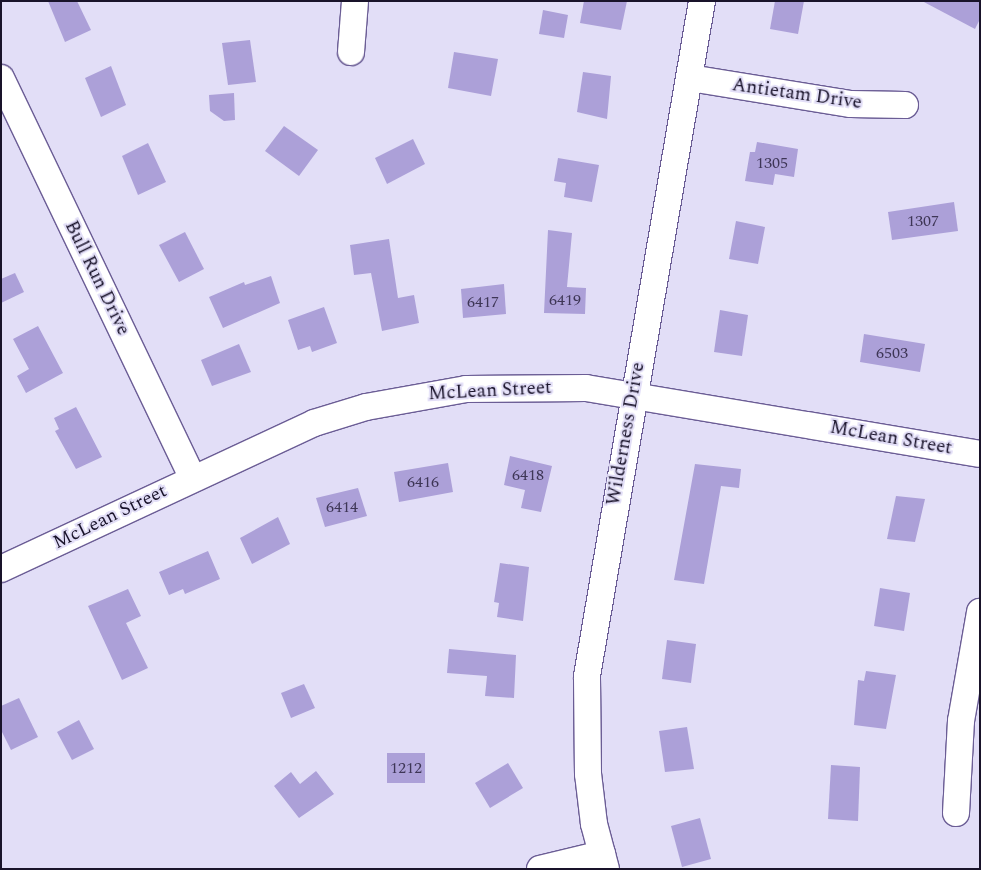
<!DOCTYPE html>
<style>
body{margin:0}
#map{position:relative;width:981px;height:870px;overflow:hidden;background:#e2def7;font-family:Spectral,serif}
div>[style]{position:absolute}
.building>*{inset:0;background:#aca0d8}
.roads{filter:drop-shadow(1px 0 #6b5d95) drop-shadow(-1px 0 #6b5d95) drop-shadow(0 1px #6b5d95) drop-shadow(0 -1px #6b5d95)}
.street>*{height:26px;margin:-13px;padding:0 13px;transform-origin:13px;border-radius:13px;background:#fff}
span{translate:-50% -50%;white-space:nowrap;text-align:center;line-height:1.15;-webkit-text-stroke:4px #e2def7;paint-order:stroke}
.number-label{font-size:16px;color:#3e3656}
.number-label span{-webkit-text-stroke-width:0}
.street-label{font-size:19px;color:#19132a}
.frame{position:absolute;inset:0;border:2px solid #19132a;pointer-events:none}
</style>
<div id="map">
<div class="building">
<i style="clip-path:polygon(48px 1px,77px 1px,91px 30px,65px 42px)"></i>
<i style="clip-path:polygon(584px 1px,627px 1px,621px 30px,580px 23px)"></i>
<i style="clip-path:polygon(775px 1px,804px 1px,798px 34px,770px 29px)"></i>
<i style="clip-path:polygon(922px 1px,980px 1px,980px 19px,975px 29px)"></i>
<i style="clip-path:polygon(543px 10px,568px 15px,564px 38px,539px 34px)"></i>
<i style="clip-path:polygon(250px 40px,256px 82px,228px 85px,222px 43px)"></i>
<i style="clip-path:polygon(454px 52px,498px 59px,491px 96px,448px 88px)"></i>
<i style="clip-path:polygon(111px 66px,126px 105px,101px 117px,85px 78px)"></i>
<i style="clip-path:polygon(583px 72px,611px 76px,607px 119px,577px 112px)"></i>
<i style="clip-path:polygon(234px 93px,235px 120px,224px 121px,210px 111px,209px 95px)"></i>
<i style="clip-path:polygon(284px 126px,318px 150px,299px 176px,265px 151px)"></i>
<i style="clip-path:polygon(413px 139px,425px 164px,387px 184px,375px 158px)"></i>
<i style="clip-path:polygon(757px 142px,798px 149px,794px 177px,775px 174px,773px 185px,745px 181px,750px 152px,755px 152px)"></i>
<i style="clip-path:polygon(148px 143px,166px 182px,138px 195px,122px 156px)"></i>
<i style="clip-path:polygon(558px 158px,599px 165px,592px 202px,564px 197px,566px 183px,554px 181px)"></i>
<i style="clip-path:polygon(954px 202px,958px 231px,892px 240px,888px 212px)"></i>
<i style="clip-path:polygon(736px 221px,765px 227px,758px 264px,729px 259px)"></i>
<i style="clip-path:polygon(548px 230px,572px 233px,567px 287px,586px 288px,585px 314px,544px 313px)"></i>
<i style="clip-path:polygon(185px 232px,204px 269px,179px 282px,159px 245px)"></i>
<i style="clip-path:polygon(389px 239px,398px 298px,414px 295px,419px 323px,382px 331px,371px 273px,354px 275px,350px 245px)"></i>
<i style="clip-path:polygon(15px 273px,24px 292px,1px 303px,1px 279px)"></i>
<i style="clip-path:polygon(271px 276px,280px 303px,223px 328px,209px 297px,244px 282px,245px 285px)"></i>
<i style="clip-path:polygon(504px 284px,506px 314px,463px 318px,461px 289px)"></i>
<i style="clip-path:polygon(324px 307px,337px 343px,312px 352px,310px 346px,298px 350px,288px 320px)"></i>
<i style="clip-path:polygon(720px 310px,748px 315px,742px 356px,714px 352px)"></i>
<i style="clip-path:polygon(38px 326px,63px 373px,26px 393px,17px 376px,29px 369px,13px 339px)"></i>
<i style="clip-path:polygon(864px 334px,925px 344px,920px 372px,860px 362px)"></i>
<i style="clip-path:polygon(239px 344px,251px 372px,212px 386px,201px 360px)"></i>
<i style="clip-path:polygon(76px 407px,102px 457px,76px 469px,55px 431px,59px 429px,54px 418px)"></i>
<i style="clip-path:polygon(510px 456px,552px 466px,541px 512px,521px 508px,525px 490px,504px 485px)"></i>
<i style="clip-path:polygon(448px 463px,453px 492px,399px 502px,394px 472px)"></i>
<i style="clip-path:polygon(695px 464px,741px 469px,739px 488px,721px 486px,704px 584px,674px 580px)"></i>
<i style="clip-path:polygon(358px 488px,367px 516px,325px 527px,316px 498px)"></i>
<i style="clip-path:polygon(896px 496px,925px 499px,915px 542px,887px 539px)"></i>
<i style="clip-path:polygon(278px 517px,290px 544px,252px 564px,240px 538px)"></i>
<i style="clip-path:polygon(208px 551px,220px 579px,185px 594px,183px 589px,169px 595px,159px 572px)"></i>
<i style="clip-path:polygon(500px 563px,529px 567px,523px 621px,497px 617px,499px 603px,494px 602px)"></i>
<i style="clip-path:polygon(880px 588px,910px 593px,904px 631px,874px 626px)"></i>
<i style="clip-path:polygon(128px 589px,141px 616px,126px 623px,148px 668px,122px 680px,88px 606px)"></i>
<i style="clip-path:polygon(667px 640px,696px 644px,691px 683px,662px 679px)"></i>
<i style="clip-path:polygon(449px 649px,516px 655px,514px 698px,485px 696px,487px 676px,447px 673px)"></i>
<i style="clip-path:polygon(866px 671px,896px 675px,886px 729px,854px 725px,858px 680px,864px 681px)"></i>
<i style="clip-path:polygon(304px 684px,315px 708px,291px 718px,281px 693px)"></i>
<i style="clip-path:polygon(19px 698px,38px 737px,11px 750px,1px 730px,1px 706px)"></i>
<i style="clip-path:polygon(79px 720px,94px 749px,72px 760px,57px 732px)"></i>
<i style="clip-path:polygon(687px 727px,694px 769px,665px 772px,659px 731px)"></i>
<i style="clip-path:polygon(387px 753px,425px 753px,425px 783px,387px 783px)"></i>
<i style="clip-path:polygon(508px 763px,523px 788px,490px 808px,475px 783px)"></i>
<i style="clip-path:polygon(831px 765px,860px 767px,858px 821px,828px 819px)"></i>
<i style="clip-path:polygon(316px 771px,334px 794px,299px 818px,274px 786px,291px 772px,300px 784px)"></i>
<i style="clip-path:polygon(700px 818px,711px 859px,682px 867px,671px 826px)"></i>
</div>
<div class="roads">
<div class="street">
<i style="left:351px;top:52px;width:51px;rotate:-85.5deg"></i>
<i style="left:1px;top:78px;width:442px;rotate:64.4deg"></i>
<i style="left:690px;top:78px;width:163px;rotate:9.2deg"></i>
<i style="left:851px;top:104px;width:54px;rotate:1.1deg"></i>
<i style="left:1px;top:569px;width:345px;rotate:-25deg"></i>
<i style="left:314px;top:423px;width:54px;rotate:-17.1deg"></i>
<i style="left:366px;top:407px;width:102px;rotate:-10.2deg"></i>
<i style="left:466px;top:389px;width:120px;rotate:-0.5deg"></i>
<i style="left:586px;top:388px;width:399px;rotate:9.5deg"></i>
<i style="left:956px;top:813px;width:92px;rotate:-86.9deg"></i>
<i style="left:961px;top:721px;width:111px;rotate:-80.1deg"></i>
<i style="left:540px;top:869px;width:64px;rotate:-13.6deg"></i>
<i style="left:606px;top:869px;width:47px;rotate:-104.9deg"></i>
<i style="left:594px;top:824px;width:50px;rotate:-96.8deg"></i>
<i style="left:588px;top:774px;width:98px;rotate:-90.6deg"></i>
<i style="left:587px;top:676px;width:685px;rotate:-80.33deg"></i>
</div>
</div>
<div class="number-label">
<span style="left:772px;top:163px">1305</span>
<span style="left:923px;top:221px">1307</span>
<span style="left:565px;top:300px">6419</span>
<span style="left:483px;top:302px">6417</span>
<span style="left:892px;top:353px">6503</span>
<span style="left:528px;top:475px">6418</span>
<span style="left:423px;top:482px">6416</span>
<span style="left:342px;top:507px">6414</span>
<span style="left:406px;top:768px">1212</span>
</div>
<div class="street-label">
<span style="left:797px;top:94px;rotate:8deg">Antietam Drive</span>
<span style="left:97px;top:278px;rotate:64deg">Bull Run Drive</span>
<span style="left:490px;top:391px;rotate:-3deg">McLean Street</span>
<span style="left:626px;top:434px;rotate:-80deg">Wilderness Drive</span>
<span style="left:891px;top:438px;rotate:10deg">McLean Street</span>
<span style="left:110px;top:517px;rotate:-26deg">McLean Street</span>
</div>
<div class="frame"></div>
</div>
